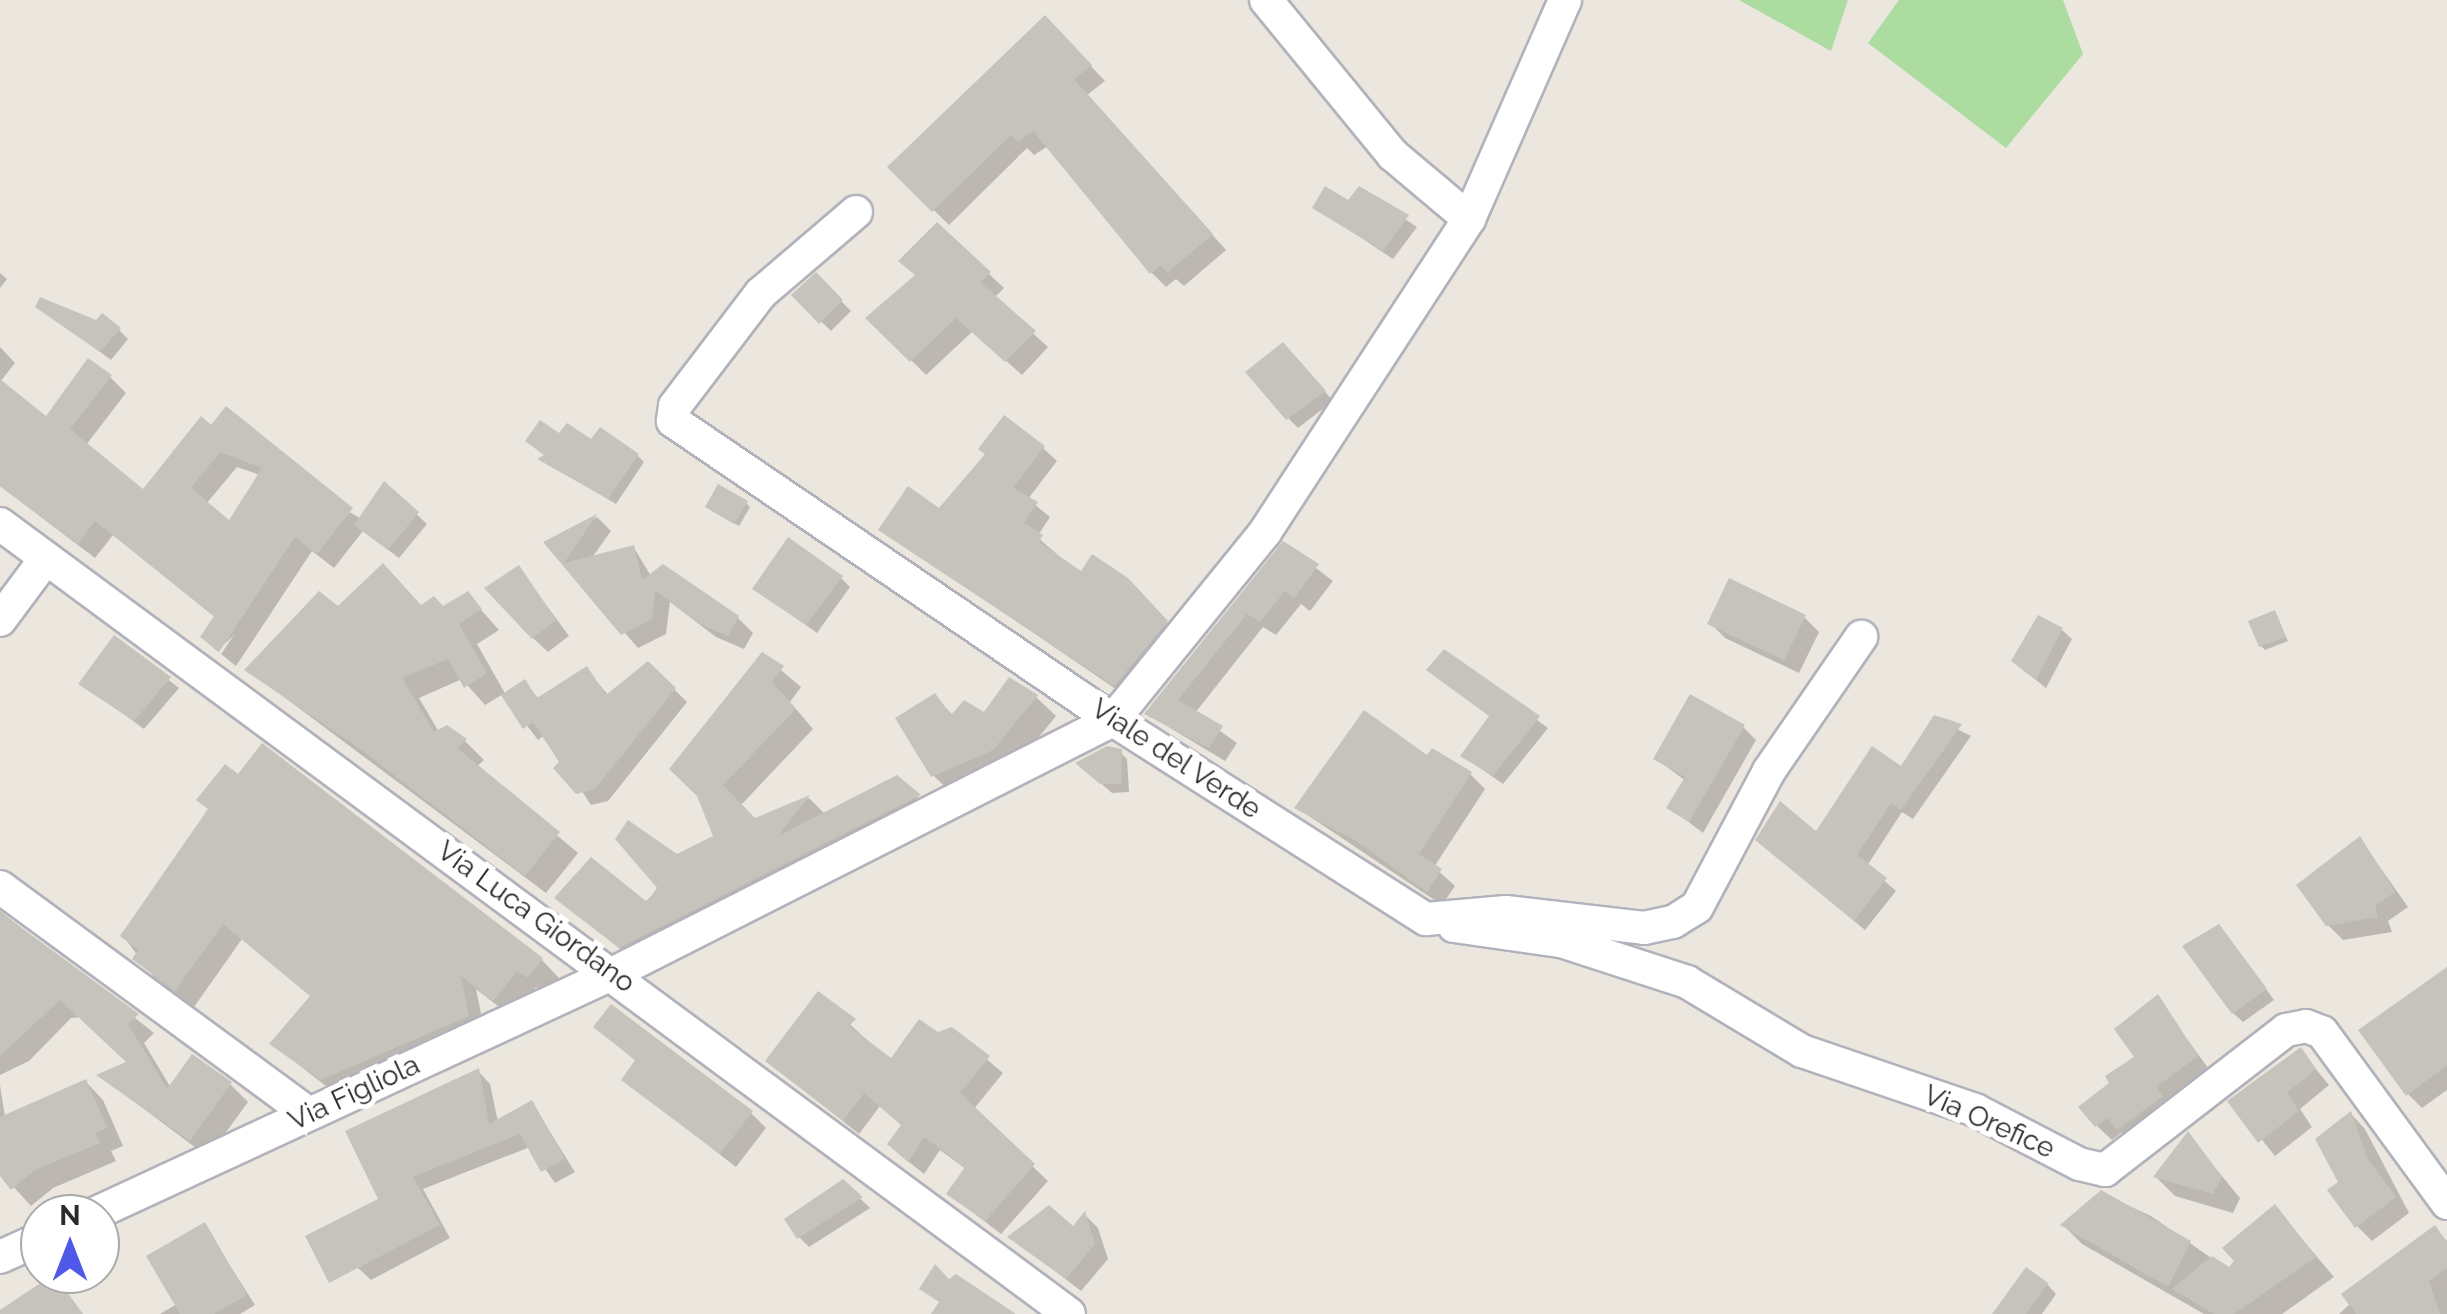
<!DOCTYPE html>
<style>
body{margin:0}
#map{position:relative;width:2447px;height:1314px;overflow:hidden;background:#ebe6de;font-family:Raleway,sans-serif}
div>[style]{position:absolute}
.green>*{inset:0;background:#addca0}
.shadow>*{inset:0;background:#0003}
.building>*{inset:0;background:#c6c3bd}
.roads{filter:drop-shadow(2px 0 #b1b2bc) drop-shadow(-2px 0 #b1b2bc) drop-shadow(0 2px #b1b2bc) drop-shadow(0 -2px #b1b2bc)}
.street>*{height:32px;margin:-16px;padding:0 16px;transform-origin:16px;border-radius:16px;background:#fff}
span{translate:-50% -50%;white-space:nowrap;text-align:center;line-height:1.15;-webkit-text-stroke:10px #fff;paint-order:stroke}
.street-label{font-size:28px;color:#2a2a2a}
.north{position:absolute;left:20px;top:1194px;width:100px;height:100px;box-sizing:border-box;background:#fff;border:2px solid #aaa;border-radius:50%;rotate:0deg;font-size:28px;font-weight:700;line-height:40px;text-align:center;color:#2a2a2a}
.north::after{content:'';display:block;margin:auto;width:35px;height:45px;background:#4e5ae7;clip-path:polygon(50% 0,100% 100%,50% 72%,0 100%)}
</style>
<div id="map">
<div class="green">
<i style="clip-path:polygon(1739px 0,1848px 0,1831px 51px)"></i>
<i style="clip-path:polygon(1899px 0,2063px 0,2083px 54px,2006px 148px,1868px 43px)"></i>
</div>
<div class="shadow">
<i style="clip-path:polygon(1045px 18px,1105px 81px,1087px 95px,1226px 250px,1184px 286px,1176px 279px,1166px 287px,1152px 273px,1048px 146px,1034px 155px,1027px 148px,949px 225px,890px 167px)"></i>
<i style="clip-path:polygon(1360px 190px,1417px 227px,1393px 259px,1315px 207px,1349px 203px)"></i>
<i style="clip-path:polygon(0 273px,7px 279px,0 288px)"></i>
<i style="clip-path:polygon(989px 274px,1004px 288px,994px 298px,1048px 347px,1022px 375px,973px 331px,926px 375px,869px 318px)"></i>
<i style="clip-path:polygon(816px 276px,851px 311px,831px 331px,794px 295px)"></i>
<i style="clip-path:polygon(38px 306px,119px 330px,128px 339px,111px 360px)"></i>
<i style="clip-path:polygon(evenodd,0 347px,15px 363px,0 382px,46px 419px,110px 377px,126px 393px,86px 445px,143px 492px,201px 420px,361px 519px,385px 485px,427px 524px,399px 558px,363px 531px,334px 568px,312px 551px,236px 666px,221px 654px,234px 635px,217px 651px,203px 637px,216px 618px,113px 535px,95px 558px,0 486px,0 347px,237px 467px,260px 475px,230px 524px,206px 504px,237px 467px)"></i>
<i style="clip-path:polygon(1293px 355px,1333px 401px,1298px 428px,1288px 418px)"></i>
<i style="clip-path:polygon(560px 437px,638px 456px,644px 462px,616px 504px,541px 459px)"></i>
<i style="clip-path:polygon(1043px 448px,1057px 461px,1028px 499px,1050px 517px,1037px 537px,1081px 575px,1142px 595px,1179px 636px,1129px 698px,881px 529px,940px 511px,987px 454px)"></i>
<i style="clip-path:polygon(746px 503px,750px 507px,739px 526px,712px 510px)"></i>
<i style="clip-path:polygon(597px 517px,611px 531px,591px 559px,634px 548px,651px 576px,738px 618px,753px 633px,744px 649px,716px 637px,670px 602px,666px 634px,638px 648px,547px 543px)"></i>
<i style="clip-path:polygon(1284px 544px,1333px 581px,1310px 611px,1301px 604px,1276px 635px,1263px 627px,1195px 713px,1237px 743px,1225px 761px,1147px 714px)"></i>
<i style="clip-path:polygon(519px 568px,569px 636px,548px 652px,533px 638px)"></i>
<i style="clip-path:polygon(841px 578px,850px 587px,817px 633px,755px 589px)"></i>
<i style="clip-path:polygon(467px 594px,499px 630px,477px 644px,506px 695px,524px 683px,540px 700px,586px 669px,609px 696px,648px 664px,687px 702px,608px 801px,591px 805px,545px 735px,538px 740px,503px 694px,485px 705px,462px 679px,419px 698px,439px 732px,447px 728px,465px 741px,484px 760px,476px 767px,578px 853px,546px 893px,248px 670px,338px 610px,444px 608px)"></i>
<i style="clip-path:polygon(2274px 613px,2288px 641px,2265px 650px,2261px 646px)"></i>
<i style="clip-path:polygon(1804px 617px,1819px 632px,1799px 673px,1725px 638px,1710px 623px)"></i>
<i style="clip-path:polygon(2062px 630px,2072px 639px,2046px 688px,2023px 670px)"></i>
<i style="clip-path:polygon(115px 639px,179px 688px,144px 729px,81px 683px)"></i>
<i style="clip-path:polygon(1444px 653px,1548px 728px,1503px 784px,1463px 756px,1491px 717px)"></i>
<i style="clip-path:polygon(763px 655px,801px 687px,790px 702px,813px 729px,740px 806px,755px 821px,809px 798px,826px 815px,896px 778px,937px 815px,640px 965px,558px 898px,646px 905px,677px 857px,717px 837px,699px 796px)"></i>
<i style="clip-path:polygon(934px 697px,954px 716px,985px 716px,1036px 697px,1056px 716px,1013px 769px,953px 795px,933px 775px)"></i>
<i style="clip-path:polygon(1935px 718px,1971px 736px,1913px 819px,1902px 812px,1867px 866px,1896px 891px,1865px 930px,1769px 850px,1817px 834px,1902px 769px)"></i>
<i style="clip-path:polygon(1743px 727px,1756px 740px,1703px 833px,1670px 808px,1686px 781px,1656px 759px)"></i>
<i style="clip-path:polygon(263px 747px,542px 960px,559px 978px,546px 994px,536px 987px,511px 1016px,476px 989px,485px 1033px,340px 1097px,272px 1044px,312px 997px,242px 939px,194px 1007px,153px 976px,123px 936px)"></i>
<i style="clip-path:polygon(1117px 749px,1127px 759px,1129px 792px,1112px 793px,1088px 772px)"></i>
<i style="clip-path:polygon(1428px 758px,1470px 774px,1485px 789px,1434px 867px,1455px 886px,1442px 905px,1297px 808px)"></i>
<i style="clip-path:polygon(2360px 839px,2408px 907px,2388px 921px,2392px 932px,2343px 940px,2328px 925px)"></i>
<i style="clip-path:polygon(0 911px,154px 1033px,144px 1043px,171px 1088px,230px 1084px,248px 1102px,208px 1157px,100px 1076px,130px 1063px,81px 1017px,71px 1018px,29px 1061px,0 1075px)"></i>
<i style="clip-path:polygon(2228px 937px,2274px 1000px,2243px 1022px,2233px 1013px)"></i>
<i style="clip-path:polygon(2447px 970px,2447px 1090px,2422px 1108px,2408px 1094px)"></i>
<i style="clip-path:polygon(818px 995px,891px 1062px,952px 1030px,1003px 1073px,973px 1110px,1048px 1181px,1001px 1234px,949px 1194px,966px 1169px,940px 1150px,924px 1174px,905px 1159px,903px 1126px,880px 1106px,859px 1134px,768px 1061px)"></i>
<i style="clip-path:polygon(2157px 998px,2211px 1072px,2134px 1143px,2122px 1132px,2112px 1140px,2097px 1126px,2112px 1083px,2138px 1057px)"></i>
<i style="clip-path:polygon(596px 1027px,751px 1113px,766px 1128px,736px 1167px,624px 1080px,637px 1062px)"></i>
<i style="clip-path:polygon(2301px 1051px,2329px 1085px,2300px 1109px,2312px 1127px,2275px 1156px,2231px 1101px)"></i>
<i style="clip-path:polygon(478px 1071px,490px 1084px,498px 1122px,532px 1103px,575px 1172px,555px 1183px,530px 1147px,423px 1189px,450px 1238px,371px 1280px,358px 1268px,381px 1200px)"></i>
<i style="clip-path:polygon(86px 1082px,103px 1100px,123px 1146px,111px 1151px,116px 1161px,53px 1188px,31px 1206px,0 1172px,0 1085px,5px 1117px)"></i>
<i style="clip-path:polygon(2351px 1114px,2365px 1129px,2409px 1213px,2372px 1241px,2357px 1226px,2342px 1182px)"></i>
<i style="clip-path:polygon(2188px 1135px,2240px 1198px,2233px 1213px,2175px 1196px,2156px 1177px)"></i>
<i style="clip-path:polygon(843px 1182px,870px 1208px,809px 1247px,799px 1237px)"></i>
<i style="clip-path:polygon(2101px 1193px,2151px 1216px,2230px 1271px,2275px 1207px,2334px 1277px,2282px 1314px,2204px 1314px,2082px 1244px,2063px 1225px)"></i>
<i style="clip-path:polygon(1085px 1215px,1098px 1228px,1108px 1259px,1081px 1291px,1011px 1237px,1073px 1229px)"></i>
<i style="clip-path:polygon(204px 1225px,255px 1305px,240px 1314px,160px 1314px,177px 1304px)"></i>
<i style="clip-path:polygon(2434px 1228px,2447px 1241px,2447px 1314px,2339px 1314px)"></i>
<i style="clip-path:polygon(2047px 1284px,2056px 1294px,2042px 1314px,2000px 1314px)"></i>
</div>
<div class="building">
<i style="clip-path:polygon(1045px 15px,1092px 65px,1074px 79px,1213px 234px,1167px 273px,1161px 265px,1150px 274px,1033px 131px,1018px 142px,1011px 135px,932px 212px,887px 167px)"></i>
<i style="clip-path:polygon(1325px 186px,1348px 200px,1359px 186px,1409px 215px,1383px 251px,1312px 208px)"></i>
<i style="clip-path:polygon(937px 222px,991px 272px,980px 282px,1036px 331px,1005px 362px,956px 318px,910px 362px,865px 318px,915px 275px,898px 261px)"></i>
<i style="clip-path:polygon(816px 272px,843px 300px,819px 324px,791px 295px)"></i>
<i style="clip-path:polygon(40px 297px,96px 320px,102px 313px,121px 328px,100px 352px,35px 307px)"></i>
<i style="clip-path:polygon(1283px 342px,1326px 391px,1286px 420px,1245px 372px)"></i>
<i style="clip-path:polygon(evenodd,88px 358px,112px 375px,70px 429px,143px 489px,201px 416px,211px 425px,226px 406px,353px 508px,317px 554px,295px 537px,219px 652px,200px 637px,214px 616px,95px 521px,78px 544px,0 486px,0 379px,46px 416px,88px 358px,220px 452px,262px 468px,229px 520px,191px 488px,220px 452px)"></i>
<i style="clip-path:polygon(1004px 415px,1045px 446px,1013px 488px,1038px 502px,1024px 523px,1043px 535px,1039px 542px,1081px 571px,1092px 554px,1128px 578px,1168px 621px,1114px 686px,878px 530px,908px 486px,939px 508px,985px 454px,978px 449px)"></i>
<i style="clip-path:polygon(540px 420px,559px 433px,567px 423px,591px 439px,600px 427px,639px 454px,608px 499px,537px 459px,544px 455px,525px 441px)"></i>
<i style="clip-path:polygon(384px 481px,419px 512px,388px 550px,354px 525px)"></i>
<i style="clip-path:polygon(718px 484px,748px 501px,734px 524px,705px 507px)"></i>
<i style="clip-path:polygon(597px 514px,564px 563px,634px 545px,642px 580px,663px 564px,739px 616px,728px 636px,698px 623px,655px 590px,652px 619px,621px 635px,543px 542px)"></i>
<i style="clip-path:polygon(788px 537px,843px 576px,806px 625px,752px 589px)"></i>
<i style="clip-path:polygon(1283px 541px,1319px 564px,1294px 598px,1285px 591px,1260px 622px,1247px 614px,1178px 700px,1223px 726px,1209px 748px,1144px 714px)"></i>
<i style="clip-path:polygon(383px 563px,421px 605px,434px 596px,443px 606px,468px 591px,482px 609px,459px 624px,487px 673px,464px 688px,448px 659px,402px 678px,434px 732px,447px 725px,467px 739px,457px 748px,560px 832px,525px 876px,359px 748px,244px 670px,319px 591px,338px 606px)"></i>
<i style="clip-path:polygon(519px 565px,556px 620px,532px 639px,484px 588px)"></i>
<i style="clip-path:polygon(1729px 578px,1806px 615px,1784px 660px,1707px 624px)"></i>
<i style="clip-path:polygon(2275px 610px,2286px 637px,2259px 647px,2248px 621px)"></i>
<i style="clip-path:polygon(2038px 615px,2063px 628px,2036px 680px,2011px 661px)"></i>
<i style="clip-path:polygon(114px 635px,171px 677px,134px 721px,78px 684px)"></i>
<i style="clip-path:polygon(1444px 649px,1540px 716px,1493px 776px,1460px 756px,1489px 716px,1426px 670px)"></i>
<i style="clip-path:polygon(762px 652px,784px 666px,772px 682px,796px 709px,723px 785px,755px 818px,810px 795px,778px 836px,897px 775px,921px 795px,619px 948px,554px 898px,591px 857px,646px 901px,658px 889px,615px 839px,628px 820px,677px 854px,713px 836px,697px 796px,669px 769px)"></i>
<i style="clip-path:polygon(648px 661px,676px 688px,595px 789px,576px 794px,553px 768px,559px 762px,533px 722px,523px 729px,501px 695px,525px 679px,537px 698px,587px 666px,606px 695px)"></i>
<i style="clip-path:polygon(1009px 677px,1038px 695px,993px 750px,931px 777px,895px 718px,935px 693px,951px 715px,964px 700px,984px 712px)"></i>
<i style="clip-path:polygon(1690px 694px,1745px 725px,1689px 822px,1666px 808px,1685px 777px,1653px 759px)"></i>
<i style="clip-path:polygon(1364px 710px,1427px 755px,1432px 748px,1472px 772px,1419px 854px,1442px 869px,1427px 892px,1356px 841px,1294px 808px)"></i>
<i style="clip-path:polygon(1934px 715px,1962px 724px,1901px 810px,1891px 803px,1857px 855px,1887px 878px,1854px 921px,1755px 840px,1780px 801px,1816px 831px,1872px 746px,1901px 766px)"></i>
<i style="clip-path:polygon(262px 743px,543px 958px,528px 978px,517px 971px,493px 1001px,461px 976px,469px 1016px,321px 1080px,269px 1044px,310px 996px,223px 924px,175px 991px,132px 959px,138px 950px,120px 936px,208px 809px,196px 800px,225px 764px,238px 774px)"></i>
<i style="clip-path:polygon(1107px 746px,1122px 749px,1121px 784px,1100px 784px,1075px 763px)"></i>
<i style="clip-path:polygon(2360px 836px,2395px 892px,2375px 906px,2378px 917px,2326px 926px,2296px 885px)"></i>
<i style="clip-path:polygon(0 912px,139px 1014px,128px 1024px,167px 1089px,192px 1054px,232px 1082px,190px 1141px,96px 1075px,126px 1062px,60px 1000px,0 1056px)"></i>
<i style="clip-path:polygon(2219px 924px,2267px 989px,2232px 1014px,2182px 946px)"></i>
<i style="clip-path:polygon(2447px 967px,2447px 1065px,2406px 1096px,2358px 1030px)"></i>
<i style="clip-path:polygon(818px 991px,856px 1019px,849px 1026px,891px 1058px,919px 1019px,938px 1032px,952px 1027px,990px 1056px,960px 1093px,1035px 1164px,985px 1221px,946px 1194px,965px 1167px,924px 1137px,908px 1162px,887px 1144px,901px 1125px,864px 1093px,843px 1121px,765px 1061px)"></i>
<i style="clip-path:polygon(2158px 994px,2198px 1056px,2156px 1087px,2163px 1096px,2117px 1130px,2107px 1118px,2095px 1127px,2078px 1107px,2109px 1083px,2105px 1076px,2134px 1057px,2114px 1029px)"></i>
<i style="clip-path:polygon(611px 1004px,753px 1111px,720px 1154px,621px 1080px,635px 1060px,593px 1027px)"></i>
<i style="clip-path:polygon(2301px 1047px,2316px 1069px,2287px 1093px,2299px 1111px,2258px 1143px,2227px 1101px)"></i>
<i style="clip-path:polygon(479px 1068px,489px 1124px,532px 1100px,565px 1159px,541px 1172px,520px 1134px,413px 1177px,440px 1225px,329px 1283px,305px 1236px,378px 1199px,345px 1131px)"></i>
<i style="clip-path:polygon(86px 1079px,107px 1128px,95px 1133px,100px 1143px,35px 1170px,11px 1190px,0 1176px,0 1117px)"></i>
<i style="clip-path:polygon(2351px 1111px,2367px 1158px,2396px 1197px,2355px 1228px,2327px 1190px,2338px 1182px,2315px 1139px)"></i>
<i style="clip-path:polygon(2188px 1131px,2222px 1177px,2213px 1194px,2153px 1177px)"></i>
<i style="clip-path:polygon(843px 1179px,863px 1197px,797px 1239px,784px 1219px)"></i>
<i style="clip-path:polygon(2101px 1190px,2191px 1241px,2168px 1287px,2060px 1225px)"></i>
<i style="clip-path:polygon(2275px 1204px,2316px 1257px,2234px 1314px,2214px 1314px,2172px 1289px,2212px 1256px,2229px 1267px,2234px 1261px,2222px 1248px)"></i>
<i style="clip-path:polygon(1049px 1205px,1073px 1226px,1085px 1211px,1095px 1244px,1066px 1279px,1007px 1237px)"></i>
<i style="clip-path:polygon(205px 1222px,247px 1295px,214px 1314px,180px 1314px,146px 1256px)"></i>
<i style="clip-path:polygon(2435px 1225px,2447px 1242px,2447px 1268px,2429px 1281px,2440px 1314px,2356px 1314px,2341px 1294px)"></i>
<i style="clip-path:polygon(935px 1264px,949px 1279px,956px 1274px,1016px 1314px,931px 1314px,939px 1302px,919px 1289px)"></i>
<i style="clip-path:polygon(2026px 1267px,2048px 1283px,2026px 1314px,1992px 1314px)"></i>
<i style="clip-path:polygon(54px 1274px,83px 1314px,0 1314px,0 1310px)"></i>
</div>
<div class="roads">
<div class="street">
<i style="left:1266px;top:0;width:200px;rotate:50.7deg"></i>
<i style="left:1393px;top:155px;width:99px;rotate:40.1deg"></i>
<i style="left:856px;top:212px;width:125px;rotate:139.5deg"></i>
<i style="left:761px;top:293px;width:142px;rotate:127.3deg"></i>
<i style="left:675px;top:406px;width:15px;rotate:98deg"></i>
<i style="left:673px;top:421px;width:525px;rotate:34.2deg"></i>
<i style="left:1107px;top:716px;width:378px;rotate:32.5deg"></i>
<i style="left:1426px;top:919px;width:80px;rotate:-5deg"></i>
<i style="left:1506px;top:912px;width:139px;rotate:6.6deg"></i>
<i style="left:1644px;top:928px;width:30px;rotate:-12deg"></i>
<i style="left:1673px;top:922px;width:28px;rotate:-32deg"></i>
<i style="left:1697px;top:907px;width:154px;rotate:-62.1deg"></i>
<i style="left:1769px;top:771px;width:163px;rotate:-55.5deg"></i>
<i style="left:0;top:524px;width:1329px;rotate:36.46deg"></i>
<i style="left:0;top:620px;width:77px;rotate:-53.4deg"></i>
<i style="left:0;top:887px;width:383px;rotate:36.3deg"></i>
<i style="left:1454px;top:926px;width:108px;rotate:8deg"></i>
<i style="left:1561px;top:941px;width:133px;rotate:18deg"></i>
<i style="left:1687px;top:982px;width:134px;rotate:31deg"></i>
<i style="left:1802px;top:1051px;width:183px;rotate:18.8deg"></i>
<i style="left:1975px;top:1110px;width:117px;rotate:27.4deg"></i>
<i style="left:2079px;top:1164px;width:27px;rotate:13deg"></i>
<i style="left:2105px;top:1170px;width:229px;rotate:-37.7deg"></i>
<i style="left:2286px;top:1030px;width:20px;rotate:-11deg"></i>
<i style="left:2306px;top:1026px;width:17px;rotate:21deg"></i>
<i style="left:2322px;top:1032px;width:212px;rotate:53.8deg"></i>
<i style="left:94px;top:1214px;width:573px;rotate:-24.87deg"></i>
<i style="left:614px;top:973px;width:559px;rotate:-26.89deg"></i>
<i style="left:1113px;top:720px;width:242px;rotate:-51deg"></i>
<i style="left:1265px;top:532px;width:374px;rotate:-56.9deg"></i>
<i style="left:1469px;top:219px;width:239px;rotate:-66.3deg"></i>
<i style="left:0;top:1257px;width:44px;rotate:-24.2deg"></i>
</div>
</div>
<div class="street-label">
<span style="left:1176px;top:759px;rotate:33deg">Viale del Verde</span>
<span style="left:536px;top:917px;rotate:36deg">Via Luca Giordano</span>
<span style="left:354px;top:1093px;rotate:-25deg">Via Figliola</span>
<span style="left:1989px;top:1122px;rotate:24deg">Via Orefice</span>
</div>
<div class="north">N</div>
</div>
